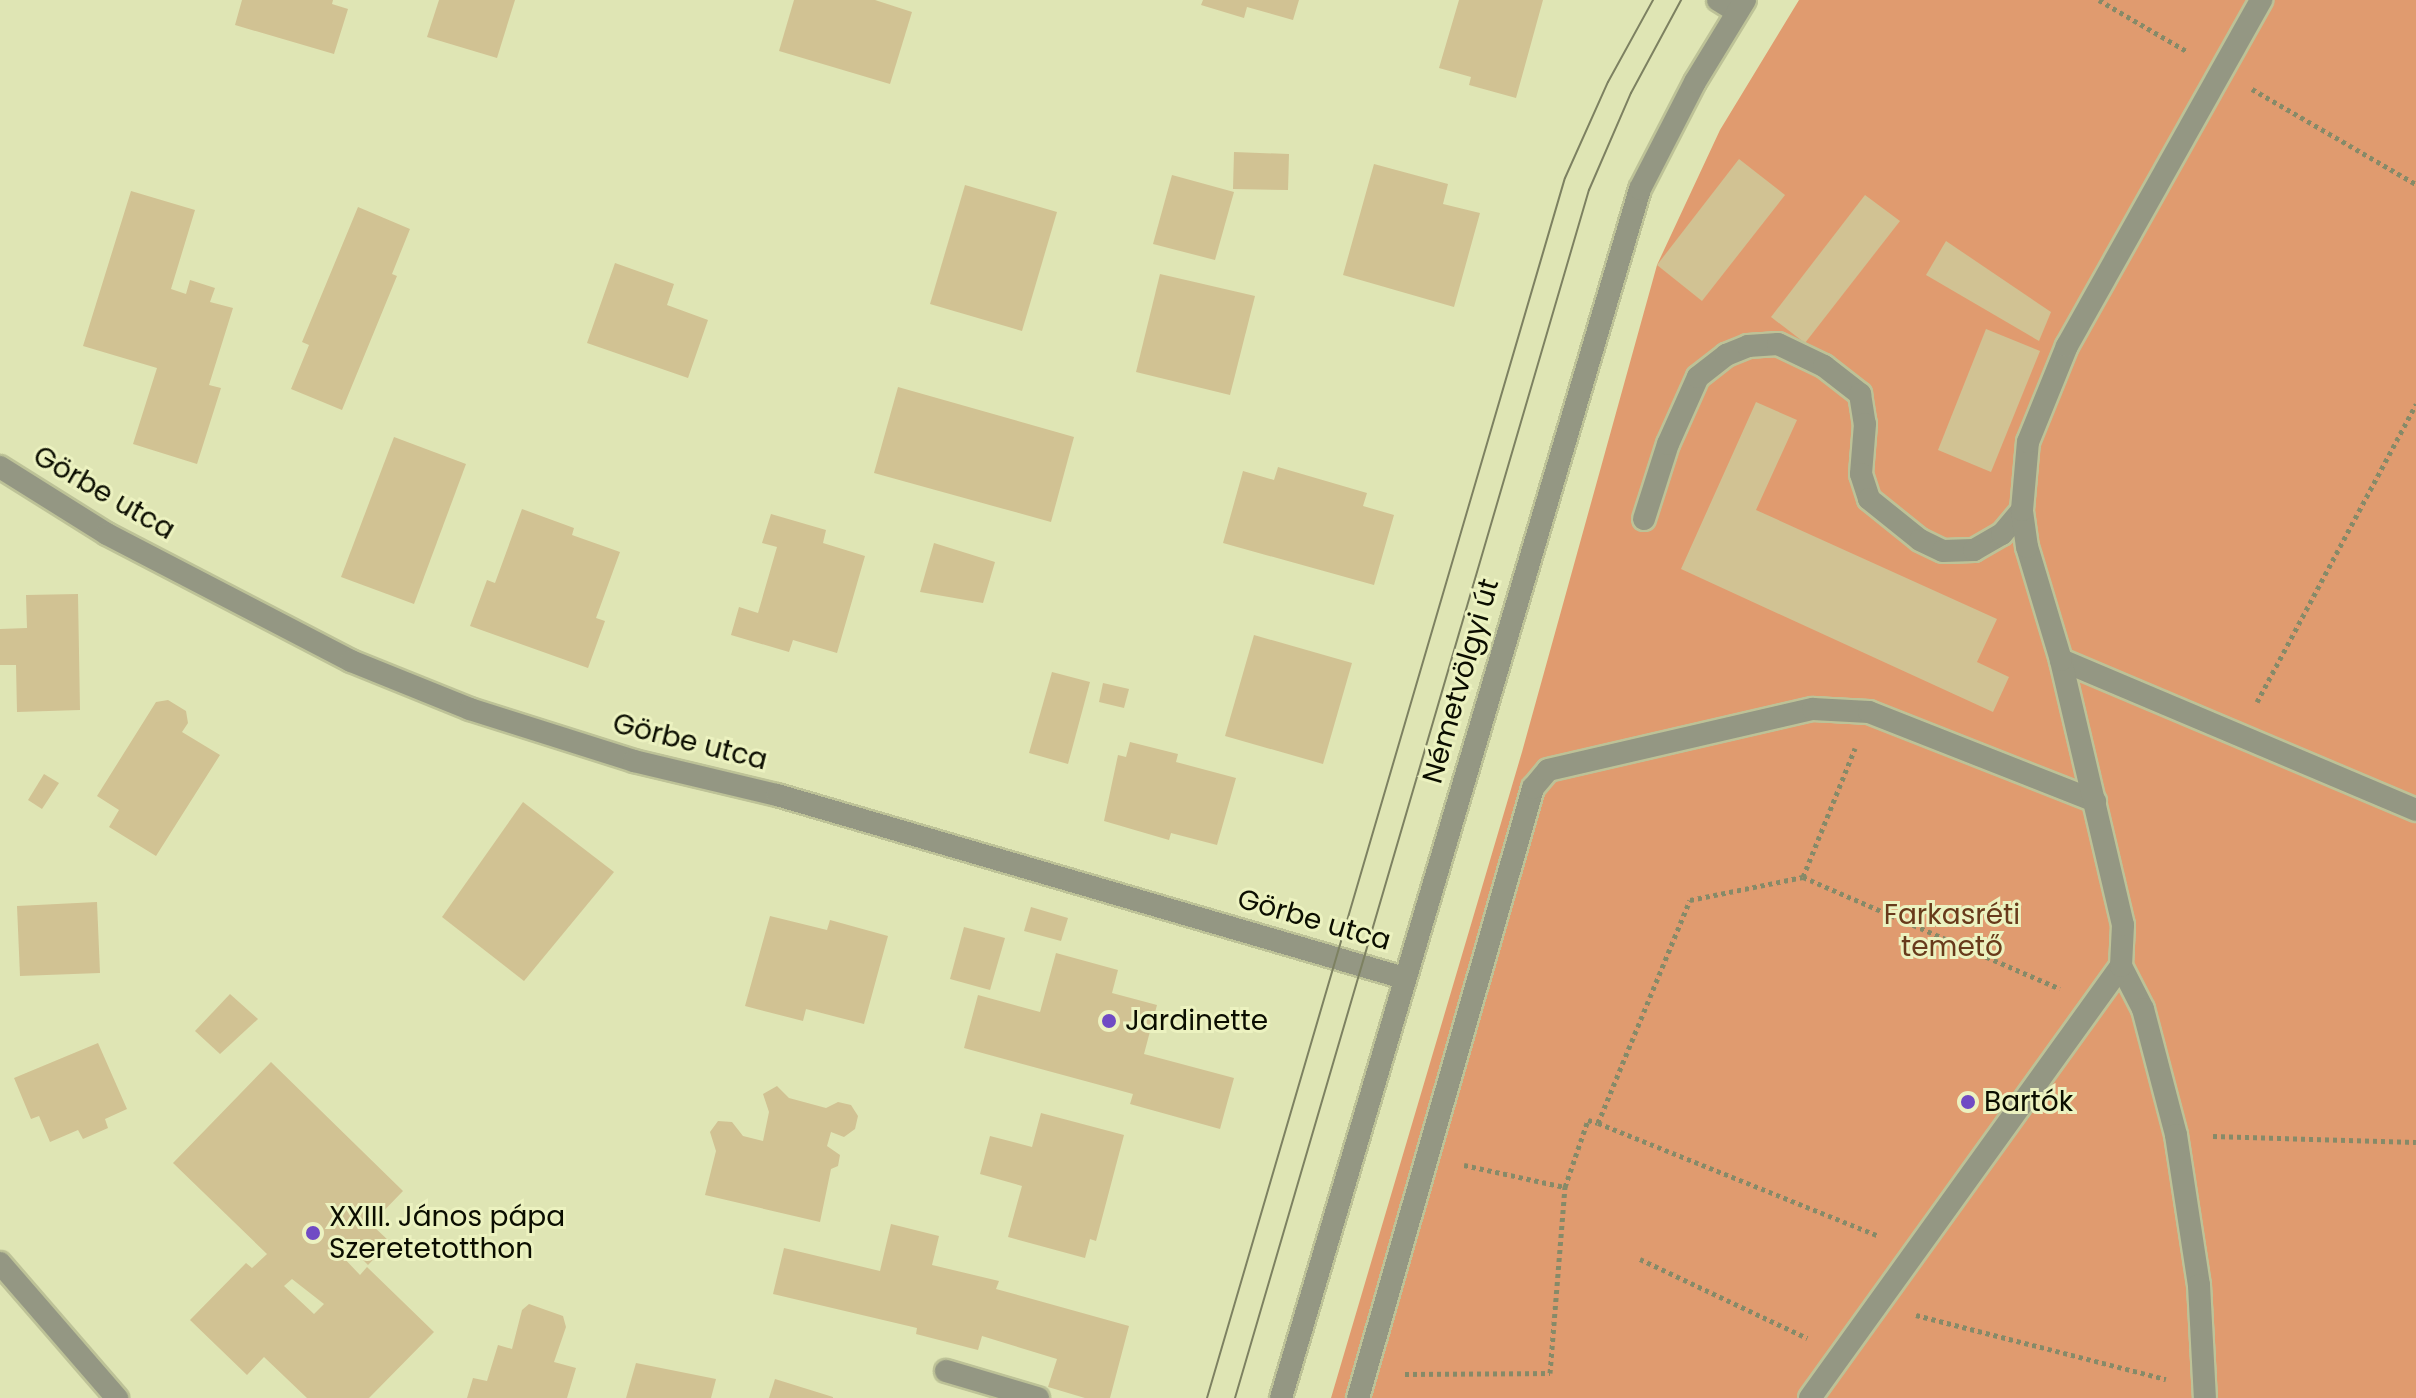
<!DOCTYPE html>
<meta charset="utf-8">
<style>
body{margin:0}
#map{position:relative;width:2416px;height:1398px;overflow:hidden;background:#dfe5b4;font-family:Poppins,sans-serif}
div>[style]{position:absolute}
.green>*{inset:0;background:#e09b6f}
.building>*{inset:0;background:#d1c293}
.path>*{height:5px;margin-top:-2.5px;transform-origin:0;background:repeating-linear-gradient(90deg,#868a68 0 4px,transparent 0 8px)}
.roads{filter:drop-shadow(2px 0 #bdc297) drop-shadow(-2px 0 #bdc297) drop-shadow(0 2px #bdc297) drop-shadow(0 -2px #bdc297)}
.service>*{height:22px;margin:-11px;padding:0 11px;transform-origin:11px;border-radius:11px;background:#949783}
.minor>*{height:22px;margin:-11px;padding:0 11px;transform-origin:11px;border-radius:11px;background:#949783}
.tertiary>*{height:22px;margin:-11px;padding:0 11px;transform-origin:11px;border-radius:11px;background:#949783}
.tram>*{height:2px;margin:-1px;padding:0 1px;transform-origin:1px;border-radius:1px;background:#7d8161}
.dots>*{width:22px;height:22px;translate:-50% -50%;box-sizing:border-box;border:4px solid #ecf2c0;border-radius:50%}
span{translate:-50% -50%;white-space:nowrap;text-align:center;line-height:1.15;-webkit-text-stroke:6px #ecf2c0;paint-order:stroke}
.street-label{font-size:28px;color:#0b0d00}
.park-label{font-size:28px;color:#683a1b}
.poi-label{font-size:28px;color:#0b0d00}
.left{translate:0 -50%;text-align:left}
</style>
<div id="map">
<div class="green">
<i style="clip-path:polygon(1799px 0,2416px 0,2416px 1398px,1331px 1398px,1522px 752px,1657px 265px,1720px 130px)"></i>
</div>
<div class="building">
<i style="clip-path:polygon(242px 0,333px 0,332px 4px,348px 9px,334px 54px,235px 25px)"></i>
<i style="clip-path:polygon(439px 0,515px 0,497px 58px,427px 37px)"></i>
<i style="clip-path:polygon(794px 0,875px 0,912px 12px,890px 84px,779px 51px)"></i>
<i style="clip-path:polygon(1203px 0,1299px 0,1293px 20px,1247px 7px,1244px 18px,1201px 5px)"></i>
<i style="clip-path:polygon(1459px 0,1543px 0,1516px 98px,1469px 85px,1471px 77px,1439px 68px)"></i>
<i style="clip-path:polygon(1234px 152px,1289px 154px,1288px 190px,1233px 189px)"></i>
<i style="clip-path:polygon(1739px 159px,1785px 195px,1702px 301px,1657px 265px)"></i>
<i style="clip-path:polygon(1374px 164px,1448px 184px,1443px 204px,1480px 213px,1454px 307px,1343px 275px)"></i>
<i style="clip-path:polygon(1172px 175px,1234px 192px,1215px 260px,1153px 244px)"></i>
<i style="clip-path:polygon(965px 185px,1057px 212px,1022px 331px,930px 304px)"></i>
<i style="clip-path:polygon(131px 191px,195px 210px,171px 289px,186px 294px,190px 280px,215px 288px,210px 302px,233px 308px,209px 385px,221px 388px,197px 464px,133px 444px,157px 368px,83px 346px)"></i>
<i style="clip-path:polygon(1865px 195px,1900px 221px,1805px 343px,1771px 317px)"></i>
<i style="clip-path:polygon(358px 207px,410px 229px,392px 274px,397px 276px,342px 410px,291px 389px,309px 345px,302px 342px)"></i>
<i style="clip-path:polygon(1946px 241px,2051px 312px,2039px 341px,1926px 275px)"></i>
<i style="clip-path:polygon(615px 263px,674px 284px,667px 305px,708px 320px,688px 378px,587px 343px)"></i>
<i style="clip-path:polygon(1160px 274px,1255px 296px,1230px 395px,1136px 372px)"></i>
<i style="clip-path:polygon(1986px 329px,2040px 351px,1991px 472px,1938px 450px)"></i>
<i style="clip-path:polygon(898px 387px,1074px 437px,1051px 522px,874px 473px)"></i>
<i style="clip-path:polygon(1756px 402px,1797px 420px,1756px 510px,1997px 619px,1977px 662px,2009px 677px,1993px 712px,1681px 569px)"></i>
<i style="clip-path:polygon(394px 437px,466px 464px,414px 604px,341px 577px)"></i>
<i style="clip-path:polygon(1278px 467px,1367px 493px,1363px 506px,1394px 515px,1374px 585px,1223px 543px,1243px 471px,1274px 480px)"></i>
<i style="clip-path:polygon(522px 509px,574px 528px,572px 535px,620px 552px,596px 618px,605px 621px,588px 668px,470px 626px,487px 580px,495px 583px)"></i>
<i style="clip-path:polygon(771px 514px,826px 530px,823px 543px,865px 556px,837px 653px,793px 640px,789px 652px,731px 635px,739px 607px,758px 613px,777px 547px,762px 543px)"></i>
<i style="clip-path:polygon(934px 543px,995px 562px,983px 603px,920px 592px)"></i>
<i style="clip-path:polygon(78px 594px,80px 710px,17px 712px,16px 665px,0 665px,0 629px,27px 628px,26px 595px)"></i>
<i style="clip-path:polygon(1254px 635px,1352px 663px,1323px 764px,1225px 736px)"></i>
<i style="clip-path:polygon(1052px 672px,1090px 682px,1068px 764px,1029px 753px)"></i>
<i style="clip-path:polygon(1103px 683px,1129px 689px,1124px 708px,1099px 702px)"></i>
<i style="clip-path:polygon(168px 700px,186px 711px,188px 723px,182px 732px,220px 755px,156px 856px,109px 827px,119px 810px,97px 796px,156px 702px)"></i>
<i style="clip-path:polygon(1130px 742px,1178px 754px,1176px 762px,1236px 778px,1217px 845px,1171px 833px,1169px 840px,1104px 821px,1118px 755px,1126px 757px)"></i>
<i style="clip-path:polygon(44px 774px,59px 783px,42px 809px,28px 800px)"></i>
<i style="clip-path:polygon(523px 802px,614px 872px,524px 981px,442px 917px)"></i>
<i style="clip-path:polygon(97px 902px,100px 973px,20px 976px,17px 906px)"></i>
<i style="clip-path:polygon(1031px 907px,1068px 918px,1061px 941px,1024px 931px)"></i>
<i style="clip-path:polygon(770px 916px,827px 930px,830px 920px,888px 936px,864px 1024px,806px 1009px,803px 1021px,745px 1006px)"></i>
<i style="clip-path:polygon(964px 927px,1005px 938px,990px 990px,950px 979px)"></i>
<i style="clip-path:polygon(1056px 953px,1118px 970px,1112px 993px,1157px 1005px,1144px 1054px,1234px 1078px,1220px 1129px,1130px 1104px,1133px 1094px,964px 1048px,978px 995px,1040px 1012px)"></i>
<i style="clip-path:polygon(230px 994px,258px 1019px,220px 1054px,195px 1031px)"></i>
<i style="clip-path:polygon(98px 1043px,127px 1109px,105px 1119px,108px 1128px,83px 1139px,78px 1130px,50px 1142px,39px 1116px,31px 1119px,14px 1078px)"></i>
<i style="clip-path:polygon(evenodd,271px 1062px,403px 1191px,371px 1224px,390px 1242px,368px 1265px,348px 1245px,340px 1254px,360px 1275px,367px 1267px,434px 1332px,369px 1398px,307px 1398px,264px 1357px,247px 1375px,190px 1320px,246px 1263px,252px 1268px,267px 1254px,173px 1163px,271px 1062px,292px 1279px,324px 1304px,314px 1314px,284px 1286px,292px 1279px)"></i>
<i style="clip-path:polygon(777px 1086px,789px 1098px,826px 1108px,838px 1102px,851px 1105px,858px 1116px,855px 1129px,844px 1137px,831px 1132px,827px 1146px,840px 1155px,838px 1166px,831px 1169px,820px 1222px,705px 1195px,716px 1151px,710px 1132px,718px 1121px,732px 1122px,743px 1136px,763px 1141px,769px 1112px,763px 1094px)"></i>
<i style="clip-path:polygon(1041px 1113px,1124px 1135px,1096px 1241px,1090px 1239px,1085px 1258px,1008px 1237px,1022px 1186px,980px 1174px,990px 1136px,1032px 1147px)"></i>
<i style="clip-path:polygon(891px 1224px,939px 1236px,932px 1265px,999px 1281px,996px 1289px,1129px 1326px,1110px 1398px,1085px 1398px,1048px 1387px,1057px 1359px,982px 1336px,978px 1350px,916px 1334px,917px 1328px,773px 1294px,784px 1248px,880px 1271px)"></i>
<i style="clip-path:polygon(529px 1304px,563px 1316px,566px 1327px,554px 1362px,576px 1368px,567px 1398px,467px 1398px,473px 1378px,487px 1381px,498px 1345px,512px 1349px,522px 1310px)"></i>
<i style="clip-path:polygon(636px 1363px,716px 1379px,711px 1398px,626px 1398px)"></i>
<i style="clip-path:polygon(775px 1379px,833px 1397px,833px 1398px,769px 1398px)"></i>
</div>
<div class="path">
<i style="left:2099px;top:0;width:103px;rotate:30.3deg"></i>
<i style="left:2252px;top:89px;width:190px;rotate:30.1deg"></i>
<i style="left:2257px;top:702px;width:338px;rotate:-61.9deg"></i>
<i style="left:1803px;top:877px;width:139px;rotate:-68deg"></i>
<i style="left:1598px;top:1123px;width:303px;rotate:21.9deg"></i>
<i style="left:2213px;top:1136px;width:203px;rotate:1.7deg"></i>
<i style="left:1464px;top:1165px;width:103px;rotate:12.3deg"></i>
<i style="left:1640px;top:1259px;width:185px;rotate:25.3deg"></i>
<i style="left:1916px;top:1315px;width:258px;rotate:14.4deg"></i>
<i style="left:1405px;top:1374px;width:145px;rotate:-0.4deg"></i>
<i style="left:1550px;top:1373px;width:187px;rotate:-85.4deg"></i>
<i style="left:1565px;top:1187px;width:71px;rotate:-71.1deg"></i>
<i style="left:1588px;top:1120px;width:10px;rotate:17deg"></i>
<i style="left:1598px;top:1123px;width:241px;rotate:-67.6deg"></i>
<i style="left:1690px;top:900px;width:115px;rotate:-11.5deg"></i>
<i style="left:1803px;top:877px;width:280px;rotate:23.5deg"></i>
</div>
<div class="roads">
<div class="service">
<i style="left:1644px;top:519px;width:79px;rotate:-72.3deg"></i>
<i style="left:1668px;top:444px;width:73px;rotate:-65.9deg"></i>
<i style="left:1698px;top:377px;width:36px;rotate:-38deg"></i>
<i style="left:1726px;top:355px;width:24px;rotate:-22deg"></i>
<i style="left:1748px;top:346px;width:30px;rotate:-4deg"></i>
<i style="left:1778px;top:344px;width:51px;rotate:25.6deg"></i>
<i style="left:1824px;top:366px;width:46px;rotate:37.9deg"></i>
<i style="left:1860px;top:394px;width:30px;rotate:81deg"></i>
<i style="left:1865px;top:424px;width:50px;rotate:94.6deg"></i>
<i style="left:1861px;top:474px;width:26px;rotate:72deg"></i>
<i style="left:1869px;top:499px;width:65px;rotate:38.8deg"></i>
<i style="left:1920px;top:540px;width:25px;rotate:26deg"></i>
<i style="left:1943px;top:551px;width:31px;rotate:-2deg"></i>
<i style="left:1974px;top:550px;width:32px;rotate:-30deg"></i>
<i style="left:2002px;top:534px;width:31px;rotate:-50deg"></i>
<i style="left:2061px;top:660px;width:385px;rotate:22.9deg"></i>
<i style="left:2121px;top:966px;width:48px;rotate:62.9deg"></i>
<i style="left:2143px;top:1009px;width:130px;rotate:75.3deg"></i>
<i style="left:2176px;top:1135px;width:152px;rotate:81.3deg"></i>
<i style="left:2199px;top:1285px;width:113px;rotate:87deg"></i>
<i style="left:946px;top:1371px;width:96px;rotate:16.4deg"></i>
<i style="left:1358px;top:1398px;width:635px;rotate:-73.99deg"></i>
<i style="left:1533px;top:788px;width:23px;rotate:-50deg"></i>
<i style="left:1548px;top:770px;width:272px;rotate:-13deg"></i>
<i style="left:1813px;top:709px;width:56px;rotate:3.1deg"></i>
<i style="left:1869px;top:712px;width:243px;rotate:21.5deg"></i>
<i style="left:1810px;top:1398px;width:532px;rotate:-54.25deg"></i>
<i style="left:2121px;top:966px;width:41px;rotate:-87.2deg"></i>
<i style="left:2123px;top:925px;width:272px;rotate:-103.2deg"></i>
<i style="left:2061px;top:660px;width:118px;rotate:-106.7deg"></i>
<i style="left:2027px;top:547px;width:37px;rotate:-98deg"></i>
<i style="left:2022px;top:510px;width:68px;rotate:-85deg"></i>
<i style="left:2028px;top:442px;width:104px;rotate:-67.9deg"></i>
<i style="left:2067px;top:346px;width:397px;rotate:-60.7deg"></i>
</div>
<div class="minor">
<i style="left:1718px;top:0;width:22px;rotate:32deg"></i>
<i style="left:0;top:467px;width:126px;rotate:32.1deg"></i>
<i style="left:107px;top:534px;width:275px;rotate:27.5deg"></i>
<i style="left:351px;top:661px;width:128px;rotate:22deg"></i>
<i style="left:470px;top:709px;width:172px;rotate:17.6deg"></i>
<i style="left:634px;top:761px;width:147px;rotate:13.4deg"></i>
<i style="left:777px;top:795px;width:653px;rotate:16.27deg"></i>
<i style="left:0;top:1263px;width:179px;rotate:49.1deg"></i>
</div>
<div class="tertiary">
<i style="left:1281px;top:1398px;width:1261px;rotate:-73.46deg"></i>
<i style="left:1640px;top:189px;width:120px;rotate:-62.8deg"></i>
<i style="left:1695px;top:82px;width:96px;rotate:-58.6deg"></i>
</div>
</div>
<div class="tram">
<i style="left:1207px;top:1398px;width:1271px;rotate:-73.65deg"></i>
<i style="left:1565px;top:178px;width:105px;rotate:-65.9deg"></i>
<i style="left:1608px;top:82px;width:94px;rotate:-61.2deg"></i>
<i style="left:1235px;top:1398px;width:1259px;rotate:-73.67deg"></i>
<i style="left:1589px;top:190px;width:106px;rotate:-66.6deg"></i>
<i style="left:1631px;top:93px;width:106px;rotate:-61.7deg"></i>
</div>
<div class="dots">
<i style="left:1109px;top:1021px;background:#704bc4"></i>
<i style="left:1968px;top:1102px;background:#704bc4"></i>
<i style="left:313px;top:1233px;background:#704bc4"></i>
</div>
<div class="street-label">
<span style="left:104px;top:493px;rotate:30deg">Görbe utca</span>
<span style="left:1461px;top:681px;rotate:-74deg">Németvölgyi út</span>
<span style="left:690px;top:742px;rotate:14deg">Görbe utca</span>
<span style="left:1314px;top:920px;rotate:16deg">Görbe utca</span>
</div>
<div class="park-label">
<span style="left:1952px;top:931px">Farkasréti<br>temető</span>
</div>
<div class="poi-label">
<span class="left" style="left:1125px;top:1021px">Jardinette</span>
<span class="left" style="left:1984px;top:1102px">Bartók</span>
<span class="left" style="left:329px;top:1233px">XXIII. János pápa<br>Szeretetotthon</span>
</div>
</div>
